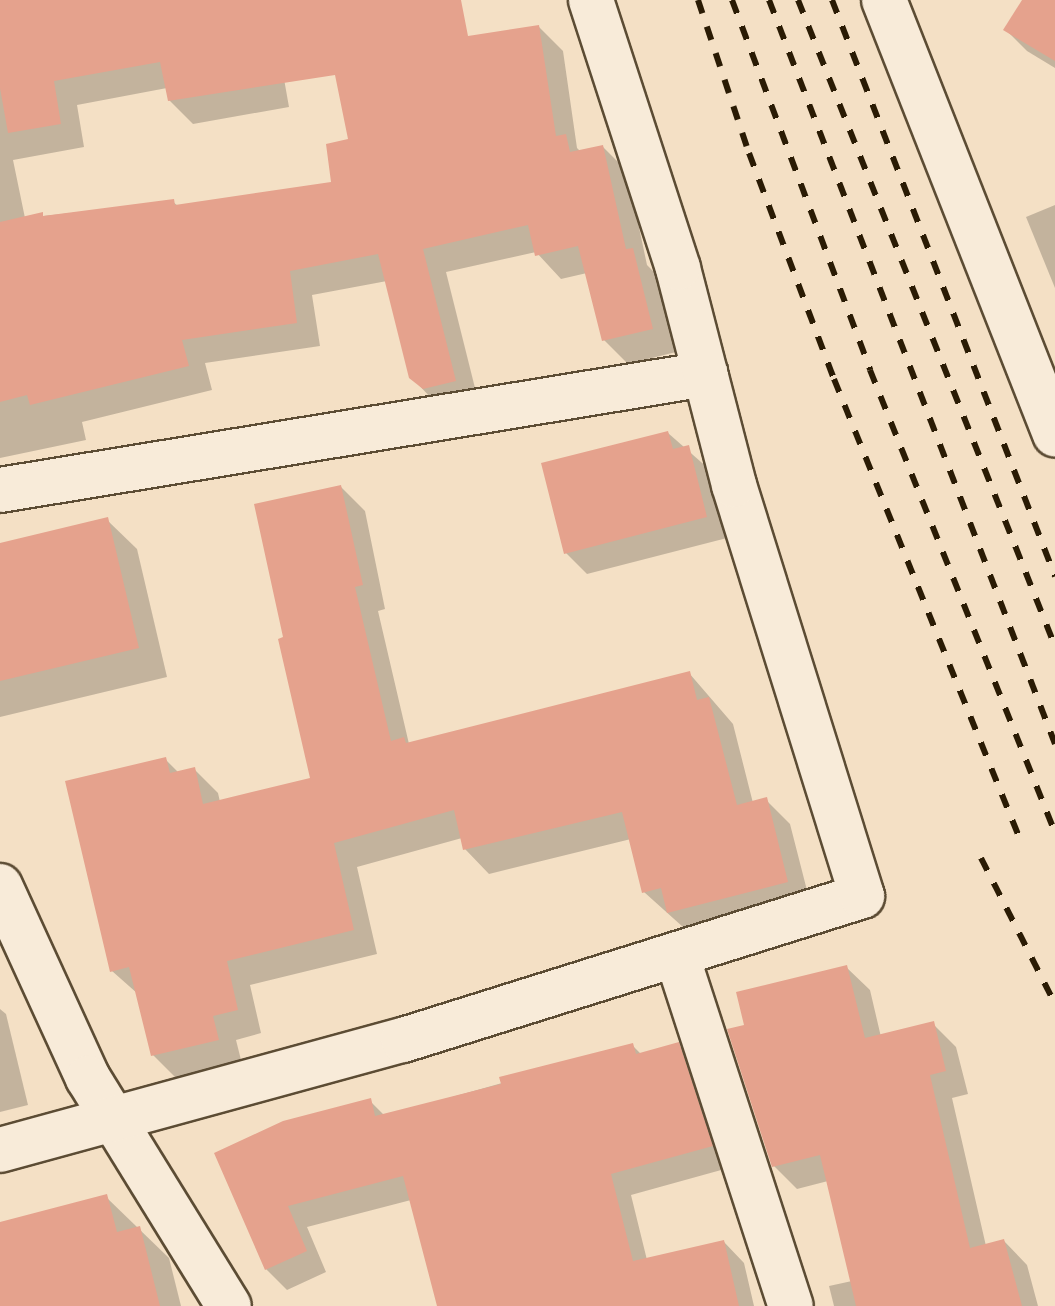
<!DOCTYPE html>
<style>
body{margin:0}
#map{position:relative;width:1055px;height:1306px;overflow:hidden;background:#f4e0c5;font-family:"Old Standard TT",serif}
div>[style]{position:absolute}
.shadow>*{inset:0;background:#0003}
.building>*{inset:0;background:#e5a28d}
.roads{filter:drop-shadow(2px 0 #5c4c34) drop-shadow(-2px 0 #5c4c34) drop-shadow(0 2px #5c4c34) drop-shadow(0 -2px #5c4c34)}
.minor>*{height:44px;margin:-22px;padding:0 22px;transform-origin:22px;border-radius:22px;background:#f8ebd9}
.rail>*{height:6px;margin-top:-3px;transform-origin:0;background:repeating-linear-gradient(90deg,#2a1b04 0 14px,transparent 0 28px)}
span{translate:-50% -50%;white-space:nowrap;text-align:center;line-height:1.15;-webkit-text-stroke:7px #f8ebd9;paint-order:stroke}
</style>
<div id="map">
<div class="shadow">
<i style="clip-path:polygon(0 0,270px 0,289px 107px,193px 124px,169px 100px,167px 88px,77px 105px,84px 147px,13px 160px,25px 218px,173px 202px,178px 206px,334px 183px,351px 141px,539px 27px,563px 51px,577px 148px,581px 152px,603px 147px,627px 171px,647px 265px,656px 274px,676px 352px,628px 364px,604px 340px,587px 273px,561px 279px,536px 252px,446px 272px,479px 404px,435px 402px,411px 377px,387px 281px,312px 295px,320px 346px,205px 363px,212px 390px,82px 422px,86px 440px,0 458px)"></i>
<i style="clip-path:polygon(1024px 0,1055px 0,1055px 68px,1027px 51px,1006px 30px)"></i>
<i style="clip-path:polygon(1055px 205px,1055px 288px,1026px 217px)"></i>
<i style="clip-path:polygon(668px 433px,709px 469px,727px 538px,587px 574px,566px 553px)"></i>
<i style="clip-path:polygon(341px 487px,365px 511px,385px 609px,378px 611px,409px 744px,689px 673px,733px 724px,753px 803px,766px 800px,790px 824px,811px 906px,693px 936px,644px 892px,631px 839px,489px 874px,465px 849px,462px 838px,357px 867px,377px 954px,250px 985px,261px 1033px,236px 1040px,242px 1064px,177px 1079px,153px 1055px,138px 994px,112px 971px,165px 759px,179px 773px,194px 769px,218px 793px,220px 802px,313px 779px,286px 639px)"></i>
<i style="clip-path:polygon(107px 520px,137px 549px,167px 677px,0 717px,0 545px)"></i>
<i style="clip-path:polygon(846px 967px,870px 990px,881px 1037px,933px 1024px,956px 1047px,968px 1094px,952px 1098px,986px 1246px,1004px 1241px,1027px 1265px,1038px 1306px,834px 1306px,829px 1286px,852px 1281px,828px 1181px,797px 1189px,774px 1166px,746px 1026px)"></i>
<i style="clip-path:polygon(0 1009px,6px 1014px,28px 1105px,0 1112px)"></i>
<i style="clip-path:polygon(678px 1045px,699px 1065px,732px 1167px,631px 1195px,647px 1260px,724px 1242px,744px 1263px,754px 1306px,439px 1306px,411px 1200px,307px 1227px,326px 1272px,287px 1290px,266px 1269px,216px 1154px,370px 1101px,385px 1116px,633px 1046px,642px 1055px)"></i>
<i style="clip-path:polygon(106px 1197px,169px 1258px,181px 1306px,0 1306px,0 1224px)"></i>
</div>
<div class="building">
<i style="clip-path:polygon(0 0,461px 0,468px 36px,539px 25px,556px 136px,566px 134px,570px 152px,603px 145px,626px 249px,633px 248px,653px 329px,602px 341px,578px 246px,535px 256px,528px 225px,423px 249px,456px 381px,423px 389px,409px 378px,378px 254px,290px 271px,297px 323px,182px 340px,189px 366px,30px 405px,27px 395px,0 402px,0 222px,43px 212px,43px 216px,174px 199px,175px 205px,331px 182px,326px 144px,348px 139px,335px 75px,168px 101px,160px 62px,54px 81px,61px 124px,8px 133px,0 88px)"></i>
<i style="clip-path:polygon(1022px 0,1055px 0,1055px 61px,1003px 30px)"></i>
<i style="clip-path:polygon(668px 431px,673px 449px,689px 445px,707px 517px,564px 554px,541px 463px)"></i>
<i style="clip-path:polygon(341px 485px,363px 585px,355px 587px,391px 741px,404px 737px,406px 743px,690px 671px,697px 700px,709px 697px,737px 805px,767px 797px,788px 882px,667px 913px,661px 888px,642px 893px,622px 812px,463px 850px,454px 810px,334px 843px,354px 930px,227px 961px,238px 1010px,213px 1016px,219px 1040px,151px 1056px,129px 967px,110px 972px,65px 781px,166px 757px,170px 773px,195px 767px,203px 804px,310px 778px,278px 639px,283px 637px,254px 504px)"></i>
<i style="clip-path:polygon(108px 517px,139px 648px,0 681px,0 543px)"></i>
<i style="clip-path:polygon(847px 965px,865px 1038px,934px 1021px,946px 1071px,930px 1075px,970px 1248px,1004px 1239px,1022px 1306px,856px 1306px,820px 1155px,772px 1167px,727px 1029px,744px 1025px,736px 992px)"></i>
<i style="clip-path:polygon(679px 1042px,713px 1146px,611px 1174px,633px 1261px,724px 1240px,739px 1306px,437px 1306px,403px 1176px,288px 1206px,307px 1251px,265px 1270px,214px 1153px,283px 1121px,371px 1098px,375px 1116px,501px 1084px,499px 1077px,633px 1043px,636px 1054px)"></i>
<i style="clip-path:polygon(107px 1194px,117px 1232px,140px 1226px,160px 1306px,0 1306px,0 1222px)"></i>
</div>
<div class="roads">
<div class="minor">
<i style="left:884px;top:0;width:467px;rotate:68.5deg"></i>
<i style="left:0;top:490px;width:715px;rotate:-9.33deg"></i>
<i style="left:0;top:886px;width:211px;rotate:65.4deg"></i>
<i style="left:88px;top:1078px;width:268px;rotate:58.3deg"></i>
<i style="left:677px;top:956px;width:368px;rotate:72deg"></i>
<i style="left:0;top:1150px;width:418px;rotate:-15.3deg"></i>
<i style="left:403px;top:1040px;width:481px;rotate:-17.4deg"></i>
<i style="left:862px;top:896px;width:430px;rotate:-107.3deg"></i>
<i style="left:734px;top:485px;width:224px;rotate:-104.5deg"></i>
<i style="left:678px;top:268px;width:282px;rotate:-108deg"></i>
</div>
</div>
<div class="rail">
<i style="left:698px;top:0;width:161px;rotate:71.6deg"></i>
<i style="left:749px;top:153px;width:241px;rotate:69.4deg"></i>
<i style="left:834px;top:379px;width:491px;rotate:68deg"></i>
<i style="left:732px;top:0;width:395px;rotate:69.5deg"></i>
<i style="left:870px;top:370px;width:498px;rotate:68.2deg"></i>
<i style="left:769px;top:0;width:797px;rotate:68.97deg"></i>
<i style="left:798px;top:0;width:695px;rotate:68.31deg"></i>
<i style="left:832px;top:0;width:618px;rotate:68.84deg"></i>
<i style="left:981px;top:858px;width:164px;rotate:63.1deg"></i>
</div>
</div>
